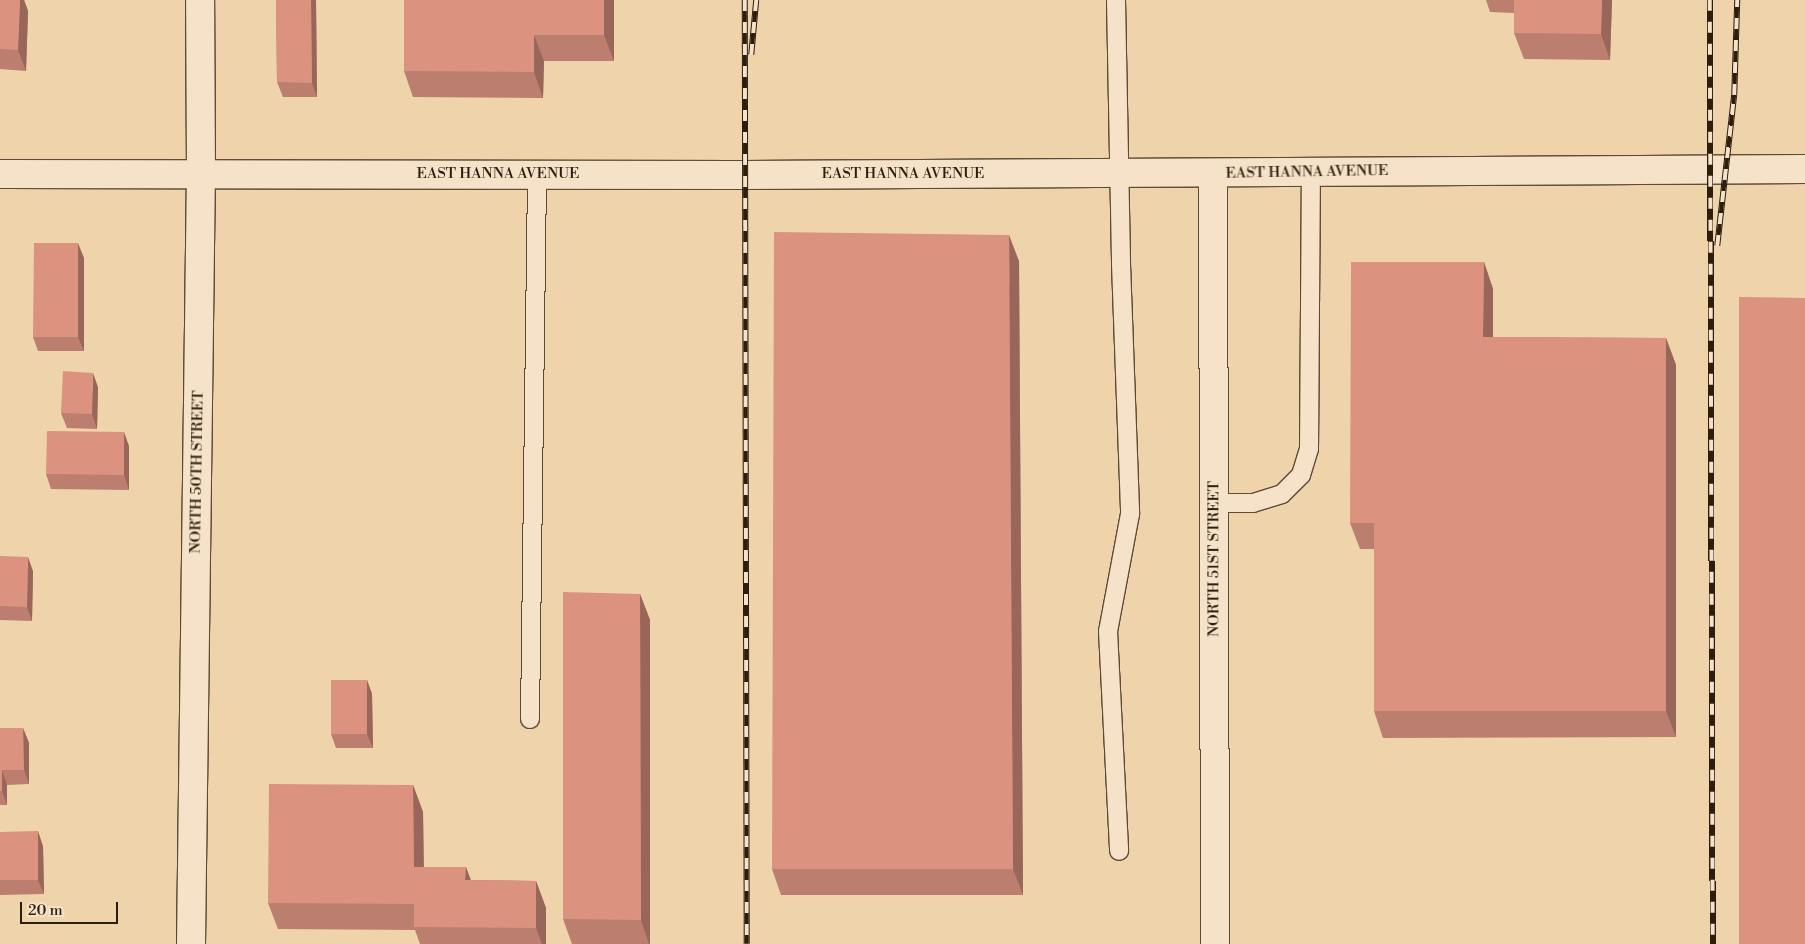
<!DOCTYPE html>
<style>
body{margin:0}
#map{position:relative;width:1805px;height:944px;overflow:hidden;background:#efd3aa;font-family:"Libre Bodoni",serif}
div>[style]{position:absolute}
.roads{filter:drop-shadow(1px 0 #5c4b36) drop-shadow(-1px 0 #5c4b36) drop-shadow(0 1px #5c4b36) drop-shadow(0 -1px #5c4b36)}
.service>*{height:18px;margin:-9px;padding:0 9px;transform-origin:9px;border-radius:9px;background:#f5e2c8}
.minor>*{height:28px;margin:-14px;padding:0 14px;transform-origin:14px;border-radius:14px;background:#f5e2c8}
.tertiary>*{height:28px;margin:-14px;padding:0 14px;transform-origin:14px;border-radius:14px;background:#f5e2c8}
.rail>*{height:5.5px;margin-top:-2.75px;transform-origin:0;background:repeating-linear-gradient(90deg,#f5e2c8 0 11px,#2b1e0f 0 22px);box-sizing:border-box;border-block:1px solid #2b1e0f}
.wall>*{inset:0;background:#bc7e6e}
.shaded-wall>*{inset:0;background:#99675a}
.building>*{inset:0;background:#db9380}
span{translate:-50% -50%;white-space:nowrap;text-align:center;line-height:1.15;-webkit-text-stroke:4.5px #f5e2c8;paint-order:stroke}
.street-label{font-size:15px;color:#2b1e0f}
.scale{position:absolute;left:20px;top:902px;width:98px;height:22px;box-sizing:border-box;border:2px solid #2b1e0f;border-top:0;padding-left:6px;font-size:15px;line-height:18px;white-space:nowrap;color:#2b1e0f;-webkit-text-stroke:4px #f5e2c8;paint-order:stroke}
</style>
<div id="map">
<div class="roads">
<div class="service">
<i style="left:1116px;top:0;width:264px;rotate:88.9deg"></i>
<i style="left:1121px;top:264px;width:250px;rotate:87.9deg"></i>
<i style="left:1130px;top:514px;width:119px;rotate:100.6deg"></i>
<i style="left:1108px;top:631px;width:220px;rotate:87.1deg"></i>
<i style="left:1214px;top:503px;width:39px"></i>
<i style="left:1253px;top:503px;width:30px;rotate:-17deg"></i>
<i style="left:1282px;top:494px;width:27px;rotate:-45deg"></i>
<i style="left:1301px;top:475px;width:27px;rotate:-73deg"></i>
<i style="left:1309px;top:449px;width:277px;rotate:-89.6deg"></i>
<i style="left:530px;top:719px;width:545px;rotate:-89.26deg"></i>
</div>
<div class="minor">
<i style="left:1213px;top:173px;width:771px;rotate:89.85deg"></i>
</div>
<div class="tertiary">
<i style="left:0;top:174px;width:745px;rotate:0.08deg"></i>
<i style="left:745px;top:175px;width:1060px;rotate:-0.32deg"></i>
<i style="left:191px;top:944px;width:771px;rotate:-89.26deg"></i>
<i style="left:201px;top:173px;width:173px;rotate:-90.3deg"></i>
</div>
</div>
<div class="rail">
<i style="left:745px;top:0;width:944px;rotate:89.88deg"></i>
<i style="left:1710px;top:0;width:944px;rotate:89.82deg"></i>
<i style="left:751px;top:55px;width:55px;rotate:-84.8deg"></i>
<i style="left:1717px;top:246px;width:152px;rotate:-83.6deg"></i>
<i style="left:1734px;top:95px;width:95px;rotate:-88.2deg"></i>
</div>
<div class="wall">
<i style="clip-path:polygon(0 0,24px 0,28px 11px,26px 71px,0 69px)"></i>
<i style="clip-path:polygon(276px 0,316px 0,317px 97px,283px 97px,277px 82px)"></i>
<i style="clip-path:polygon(404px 0,614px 0,614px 61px,544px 61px,543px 98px,413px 97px,404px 71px)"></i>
<i style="clip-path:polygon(1486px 0,1612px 0,1610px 60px,1524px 59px,1514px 33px,1514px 13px,1490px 12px)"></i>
<i style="clip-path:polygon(84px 258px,84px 351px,38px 351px,33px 337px)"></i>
<i style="clip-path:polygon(1019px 261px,1023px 895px,781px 895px,772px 869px)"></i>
<i style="clip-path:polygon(1484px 262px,1493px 289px,1493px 337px,1666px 338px,1676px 365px,1676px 737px,1383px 738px,1374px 711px,1374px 549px,1360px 549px,1350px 523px)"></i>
<i style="clip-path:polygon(98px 387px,97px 429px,67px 428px,61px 413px)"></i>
<i style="clip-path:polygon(129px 446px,129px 490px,51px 489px,46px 474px)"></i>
<i style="clip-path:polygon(0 556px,33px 571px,32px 621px,0 620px)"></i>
<i style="clip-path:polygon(640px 594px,650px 620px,650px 944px,572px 944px,563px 919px)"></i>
<i style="clip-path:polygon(367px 680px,372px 694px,373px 748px,336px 748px,331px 734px)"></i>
<i style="clip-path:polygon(0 728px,23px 728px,29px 743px,29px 784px,7px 785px,7px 805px,0 805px)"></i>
<i style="clip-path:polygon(413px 785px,423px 812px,424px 867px,466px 867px,471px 880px,536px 881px,546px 908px,546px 944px,420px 944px,415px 930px,278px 929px,268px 903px)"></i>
<i style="clip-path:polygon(0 832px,43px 846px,44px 894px,0 895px)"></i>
</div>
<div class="shaded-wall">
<i style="clip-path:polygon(20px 0,24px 0,28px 11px,26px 71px,18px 50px)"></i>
<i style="clip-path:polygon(311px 0,316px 0,317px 97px,312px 83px)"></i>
<i style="clip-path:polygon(604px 0,614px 0,614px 61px,604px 35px)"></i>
<i style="clip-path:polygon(1602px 0,1612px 0,1610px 60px,1601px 34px)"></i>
<i style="clip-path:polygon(534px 35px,544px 61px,543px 98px,534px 72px)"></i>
<i style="clip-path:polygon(1009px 235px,1019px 261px,1023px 895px,1013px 869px)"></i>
<i style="clip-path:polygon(78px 243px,84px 258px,84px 351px,78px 337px)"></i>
<i style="clip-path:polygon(1484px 262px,1493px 289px,1493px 364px,1483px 337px)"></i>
<i style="clip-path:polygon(1666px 338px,1676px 365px,1676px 737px,1666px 711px)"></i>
<i style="clip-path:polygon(93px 373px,98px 387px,97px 429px,92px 414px)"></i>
<i style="clip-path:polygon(124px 432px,129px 446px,129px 490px,124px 475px)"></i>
<i style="clip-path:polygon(28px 557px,33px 571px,32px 621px,27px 607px)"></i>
<i style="clip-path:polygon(640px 594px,650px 620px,650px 944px,649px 944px,641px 920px)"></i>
<i style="clip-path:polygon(367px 680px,372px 694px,373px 748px,367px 734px)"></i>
<i style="clip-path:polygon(23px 728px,29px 743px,29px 784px,24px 770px)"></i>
<i style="clip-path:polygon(2px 770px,7px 785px,7px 805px,2px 791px)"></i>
<i style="clip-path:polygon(413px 785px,423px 812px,424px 894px,414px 867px)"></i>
<i style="clip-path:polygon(38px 831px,43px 846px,44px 894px,38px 880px)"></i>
<i style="clip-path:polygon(466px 867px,475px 894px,465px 880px)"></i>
<i style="clip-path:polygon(536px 881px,546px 908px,546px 944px,542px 944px,536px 928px)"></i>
</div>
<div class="building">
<i style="clip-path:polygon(0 0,20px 0,18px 50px,0 49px)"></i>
<i style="clip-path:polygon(276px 0,311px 0,312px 83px,277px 82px)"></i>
<i style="clip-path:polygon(404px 0,604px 0,604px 35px,534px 35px,534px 72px,404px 71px)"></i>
<i style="clip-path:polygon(1514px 0,1602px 0,1601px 34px,1514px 33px)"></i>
<i style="clip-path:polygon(774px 232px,1009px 235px,1013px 869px,772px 869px)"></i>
<i style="clip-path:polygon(34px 243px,78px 243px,78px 337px,33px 337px)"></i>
<i style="clip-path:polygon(1351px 262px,1484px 262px,1483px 337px,1666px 338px,1666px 711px,1374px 711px,1374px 523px,1350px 523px)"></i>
<i style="clip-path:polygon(1739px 297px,1805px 298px,1805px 944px,1739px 944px)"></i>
<i style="clip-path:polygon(63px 371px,93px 373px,92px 414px,61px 413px)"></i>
<i style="clip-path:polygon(47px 431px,124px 432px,124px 475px,46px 474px)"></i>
<i style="clip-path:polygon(0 556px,28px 557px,27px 607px,0 606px)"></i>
<i style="clip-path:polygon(563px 592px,640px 594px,641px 920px,563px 919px)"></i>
<i style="clip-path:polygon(331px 680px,367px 680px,367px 734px,331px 734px)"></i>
<i style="clip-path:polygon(0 728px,23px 728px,24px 770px,2px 770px,2px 791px,0 791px)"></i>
<i style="clip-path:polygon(269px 784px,413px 785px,414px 867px,466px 867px,465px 880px,536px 881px,536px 928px,414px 927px,414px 904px,268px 903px)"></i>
<i style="clip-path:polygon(38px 831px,38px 880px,0 880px,0 832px)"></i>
</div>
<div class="street-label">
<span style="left:1307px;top:172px;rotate:-1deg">EAST HANNA AVENUE</span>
<span style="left:498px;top:174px">EAST HANNA AVENUE</span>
<span style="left:903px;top:174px">EAST HANNA AVENUE</span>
<span style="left:197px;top:472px;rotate:-89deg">NORTH 50TH STREET</span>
<span style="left:1214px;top:559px;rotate:-90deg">NORTH 51ST STREET</span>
</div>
<div class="scale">20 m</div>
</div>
